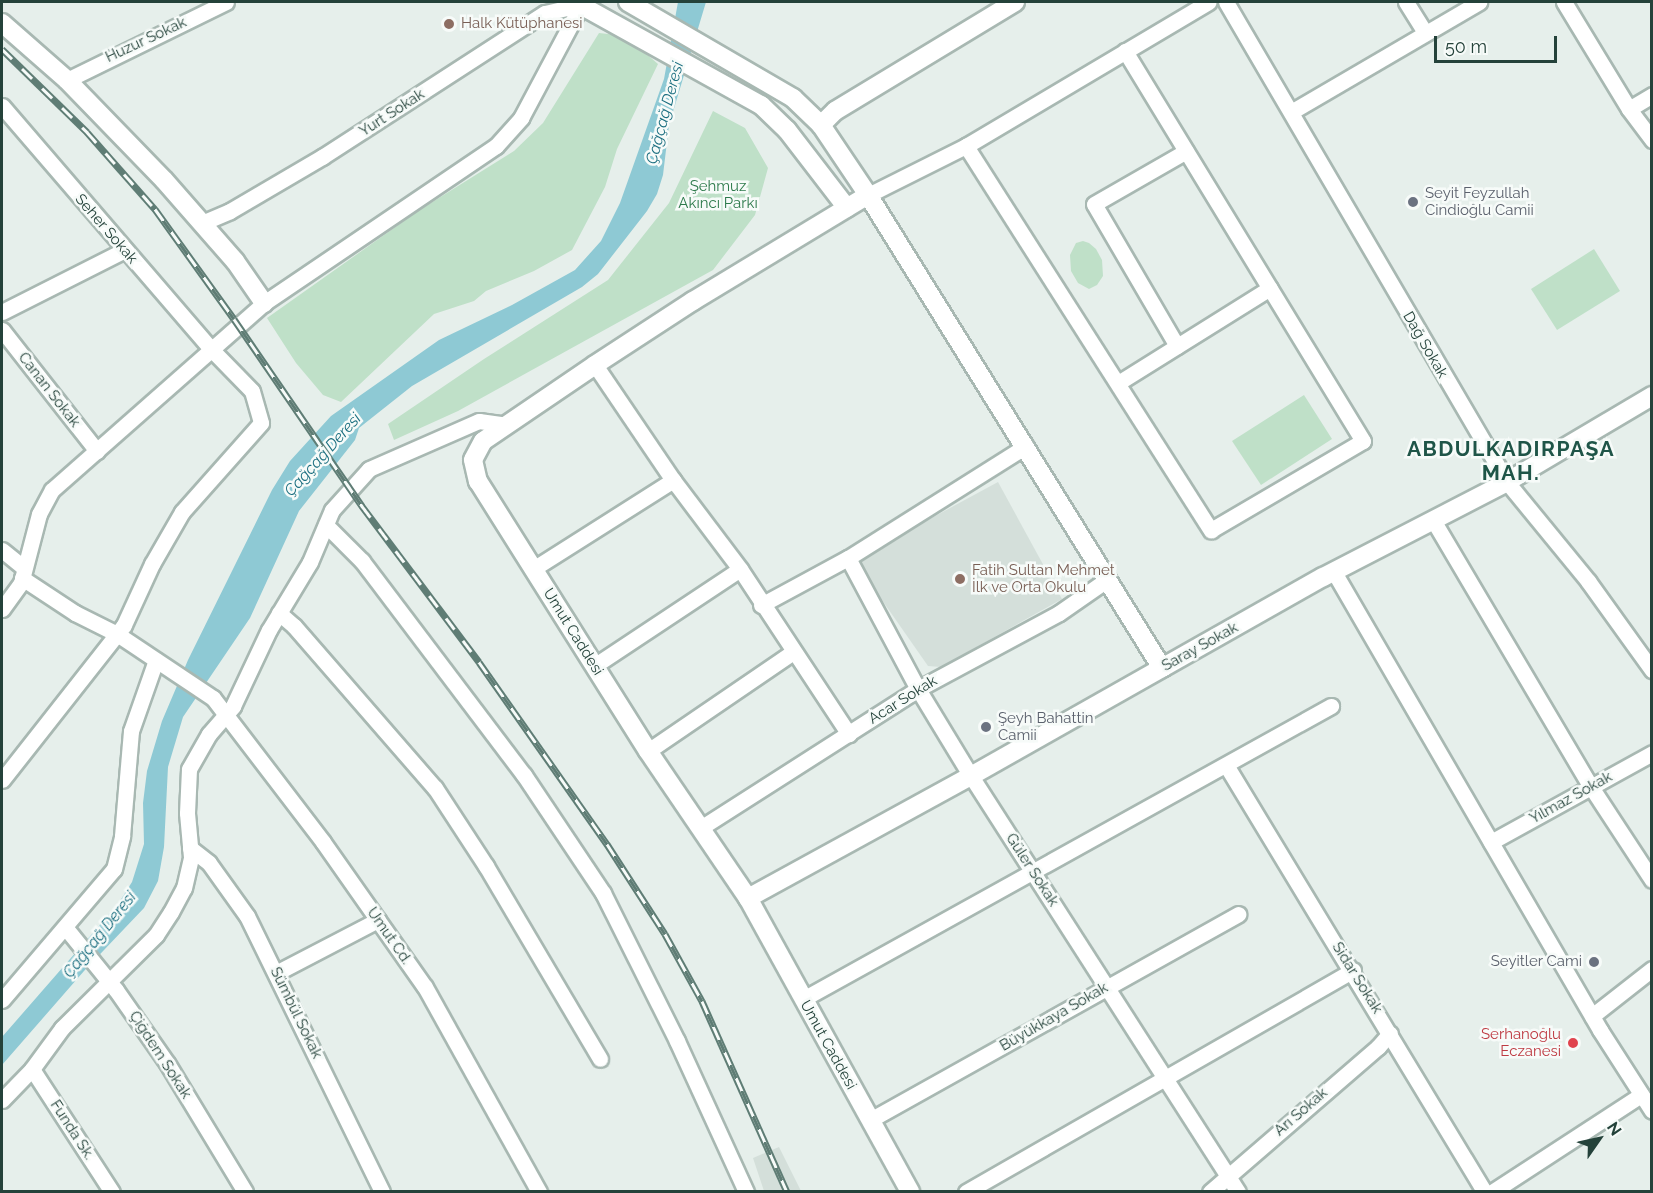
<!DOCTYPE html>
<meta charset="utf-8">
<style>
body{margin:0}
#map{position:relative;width:1653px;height:1193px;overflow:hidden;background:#e6efeb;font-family:Raleway,sans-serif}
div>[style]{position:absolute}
.built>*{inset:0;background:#d4dfda}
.green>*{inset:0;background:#bfe0c8}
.water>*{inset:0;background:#8ec9d4}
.roads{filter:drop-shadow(2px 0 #a8b8b2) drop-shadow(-2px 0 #a8b8b2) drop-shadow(0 2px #a8b8b2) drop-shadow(0 -2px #a8b8b2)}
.street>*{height:15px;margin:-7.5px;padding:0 7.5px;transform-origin:7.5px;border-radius:7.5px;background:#fff}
.secondary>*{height:18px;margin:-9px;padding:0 9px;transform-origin:9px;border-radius:9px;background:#fff}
.rail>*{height:7px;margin-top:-3.5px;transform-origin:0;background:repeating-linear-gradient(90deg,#f7fbf9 0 14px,#5f7d75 0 28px);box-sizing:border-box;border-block:2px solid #5f7d75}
.dots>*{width:16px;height:16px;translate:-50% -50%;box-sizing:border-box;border:3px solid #f7fbf9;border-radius:50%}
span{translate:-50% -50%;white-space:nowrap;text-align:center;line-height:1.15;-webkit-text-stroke:5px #f7fbf9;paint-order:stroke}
.education-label{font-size:15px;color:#785e54}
.left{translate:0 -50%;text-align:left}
.street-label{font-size:15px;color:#24423a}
.park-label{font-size:15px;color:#2d7a4b}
.worship-label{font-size:15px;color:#5b616d}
.right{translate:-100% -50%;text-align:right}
.health-label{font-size:15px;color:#be3a42}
.water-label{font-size:16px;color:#1c6f80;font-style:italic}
.district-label{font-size:21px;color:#1f5548;font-weight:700;letter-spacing:1.5px}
.frame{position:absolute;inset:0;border:3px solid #24423a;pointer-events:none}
.north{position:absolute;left:1569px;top:1109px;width:60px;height:60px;-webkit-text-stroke:4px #f7fbf9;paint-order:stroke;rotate:56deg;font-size:16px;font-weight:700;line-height:24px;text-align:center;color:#24423a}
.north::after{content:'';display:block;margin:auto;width:21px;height:27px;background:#24423a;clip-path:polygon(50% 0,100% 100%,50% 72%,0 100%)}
.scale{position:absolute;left:1434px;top:36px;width:123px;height:27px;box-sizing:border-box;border:3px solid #24423a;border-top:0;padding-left:8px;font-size:18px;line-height:21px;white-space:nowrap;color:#24423a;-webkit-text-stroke:4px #f7fbf9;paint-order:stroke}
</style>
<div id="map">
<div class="built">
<i style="clip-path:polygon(998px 482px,1062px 599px,941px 667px,928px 666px,854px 560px)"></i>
<i style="clip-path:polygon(779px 1147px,801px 1191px,764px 1191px,753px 1158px)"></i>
</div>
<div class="green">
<i style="clip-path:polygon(599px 33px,626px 36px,658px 64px,617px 149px,605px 187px,572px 250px,534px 271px,486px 291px,474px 301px,434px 314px,341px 402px,323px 395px,296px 363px,267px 318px,418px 211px,514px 151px,543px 123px)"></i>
<i style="clip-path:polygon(713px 111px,745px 128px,768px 168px,755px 215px,713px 270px,458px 411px,394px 440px,388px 424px,484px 359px,608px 280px,669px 203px)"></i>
<i style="clip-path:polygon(1083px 241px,1089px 243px,1096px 249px,1102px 260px,1103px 276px,1097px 285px,1089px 289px,1078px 283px,1071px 271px,1070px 255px,1076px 243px)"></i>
<i style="clip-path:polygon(1594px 249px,1620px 291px,1557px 330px,1531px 289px)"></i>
<i style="clip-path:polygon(1304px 395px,1332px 439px,1261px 485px,1232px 441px)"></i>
</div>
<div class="water">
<i style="clip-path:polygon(678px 2px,706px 2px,669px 125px,663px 175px,657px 194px,647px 211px,598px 274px,582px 287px,412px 386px,359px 428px,355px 440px,299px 511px,250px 618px,183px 717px,168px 767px,164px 847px,158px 881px,144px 908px,84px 971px,2px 1065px,2px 1037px,118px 904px,132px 882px,144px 844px,143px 803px,147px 771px,162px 721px,188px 660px,272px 490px,290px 461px,331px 416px,439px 340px,512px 305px,575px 270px,601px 241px,620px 203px,664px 79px)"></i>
</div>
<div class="roads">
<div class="street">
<i style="left:1226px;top:2px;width:556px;rotate:59.65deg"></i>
<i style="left:1507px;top:482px;width:128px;rotate:50.7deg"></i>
<i style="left:1588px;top:581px;width:110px;rotate:54.3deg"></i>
<i style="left:1406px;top:2px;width:36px;rotate:58deg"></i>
<i style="left:1564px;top:2px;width:125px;rotate:58.7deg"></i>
<i style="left:1629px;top:109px;width:39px;rotate:53deg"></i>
<i style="left:67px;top:80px;width:177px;rotate:-26.1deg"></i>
<i style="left:2px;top:106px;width:322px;rotate:49.3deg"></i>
<i style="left:212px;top:350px;width:57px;rotate:45.7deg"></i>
<i style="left:252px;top:391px;width:33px;rotate:74deg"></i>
<i style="left:261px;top:423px;width:119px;rotate:131.6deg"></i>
<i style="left:182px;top:512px;width:60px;rotate:120deg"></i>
<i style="left:152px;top:564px;width:67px;rotate:114.7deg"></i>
<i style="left:124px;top:625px;width:197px;rotate:128.2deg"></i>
<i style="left:1629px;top:109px;width:27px;rotate:-31deg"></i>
<i style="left:1291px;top:112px;width:218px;rotate:-30.3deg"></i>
<i style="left:966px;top:146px;width:456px;rotate:57.5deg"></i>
<i style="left:1211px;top:530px;width:176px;rotate:-30.4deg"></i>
<i style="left:1363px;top:441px;width:457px;rotate:-121.4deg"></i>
<i style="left:868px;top:195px;width:110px;rotate:-26.6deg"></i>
<i style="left:966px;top:146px;width:282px;rotate:-30.7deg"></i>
<i style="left:202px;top:223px;width:30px;rotate:-23deg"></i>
<i style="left:230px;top:211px;width:107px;rotate:-30.4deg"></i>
<i style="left:322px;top:157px;width:265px;rotate:-32.9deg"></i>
<i style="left:545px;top:13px;width:37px;rotate:-13deg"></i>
<i style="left:2px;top:312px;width:138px;rotate:-26.8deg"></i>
<i style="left:2px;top:330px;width:154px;rotate:51.9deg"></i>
<i style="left:1177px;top:346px;width:164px;rotate:-120.3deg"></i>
<i style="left:1094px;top:204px;width:106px;rotate:-29.9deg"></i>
<i style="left:595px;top:365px;width:139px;rotate:55.9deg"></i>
<i style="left:673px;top:480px;width:111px;rotate:53deg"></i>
<i style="left:740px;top:569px;width:198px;rotate:56.6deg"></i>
<i style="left:1118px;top:383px;width:179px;rotate:-32deg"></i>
<i style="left:1433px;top:520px;width:310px;rotate:59.4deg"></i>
<i style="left:1591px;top:787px;width:111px;rotate:56.7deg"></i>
<i style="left:326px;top:525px;width:51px;rotate:45deg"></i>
<i style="left:362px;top:561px;width:268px;rotate:52.9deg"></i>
<i style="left:524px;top:775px;width:142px;rotate:56.2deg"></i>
<i style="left:603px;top:893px;width:165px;rotate:63.4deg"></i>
<i style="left:677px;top:1041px;width:166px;rotate:65.4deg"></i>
<i style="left:2px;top:550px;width:28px;rotate:39deg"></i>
<i style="left:848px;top:558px;width:149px;rotate:61.9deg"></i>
<i style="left:918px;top:689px;width:102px;rotate:58.7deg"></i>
<i style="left:971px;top:776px;width:494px;rotate:57.3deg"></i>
<i style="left:533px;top:569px;width:166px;rotate:-32.4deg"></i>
<i style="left:1334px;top:572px;width:530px;rotate:59.85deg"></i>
<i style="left:1600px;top:1030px;width:96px;rotate:57.3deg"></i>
<i style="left:22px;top:578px;width:64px;rotate:33.4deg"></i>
<i style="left:75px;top:613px;width:47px;rotate:26.6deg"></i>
<i style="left:117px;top:634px;width:115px;rotate:33.7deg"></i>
<i style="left:213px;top:698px;width:181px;rotate:52.6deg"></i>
<i style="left:323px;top:842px;width:177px;rotate:54.9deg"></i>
<i style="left:425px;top:987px;width:235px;rotate:60.9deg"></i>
<i style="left:761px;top:605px;width:99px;rotate:-28.4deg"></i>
<i style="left:848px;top:558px;width:210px;rotate:-32.2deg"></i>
<i style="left:2px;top:609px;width:32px;rotate:-54deg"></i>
<i style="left:21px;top:583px;width:71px;rotate:-75.4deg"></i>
<i style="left:39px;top:514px;width:27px;rotate:-62deg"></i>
<i style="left:52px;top:490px;width:283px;rotate:-41.4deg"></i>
<i style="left:264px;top:303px;width:280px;rotate:-34.1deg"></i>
<i style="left:496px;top:146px;width:38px;rotate:-48deg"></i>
<i style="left:521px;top:118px;width:128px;rotate:-62deg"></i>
<i style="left:279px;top:613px;width:20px;rotate:41deg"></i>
<i style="left:294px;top:626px;width:215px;rotate:49deg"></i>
<i style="left:435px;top:788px;width:93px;rotate:56.8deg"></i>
<i style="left:486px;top:866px;width:224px;rotate:59.4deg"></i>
<i style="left:594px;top:666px;width:175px;rotate:-33.6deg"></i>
<i style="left:648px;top:751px;width:176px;rotate:-34.3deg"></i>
<i style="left:1226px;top:765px;width:499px;rotate:58.8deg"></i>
<i style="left:702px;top:827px;width:256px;rotate:-32.6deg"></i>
<i style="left:918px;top:689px;width:160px;rotate:-28.3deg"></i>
<i style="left:1059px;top:613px;width:60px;rotate:-34.8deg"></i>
<i style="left:1491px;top:842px;width:184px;rotate:-28.9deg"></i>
<i style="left:190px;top:848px;width:24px;rotate:38deg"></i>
<i style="left:209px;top:863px;width:65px;rotate:54.4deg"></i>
<i style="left:247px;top:916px;width:307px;rotate:63.9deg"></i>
<i style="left:65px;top:927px;width:81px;rotate:51deg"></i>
<i style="left:116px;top:990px;width:89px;rotate:55.1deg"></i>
<i style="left:167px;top:1063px;width:151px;rotate:58.8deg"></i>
<i style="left:276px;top:973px;width:115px;rotate:-27.5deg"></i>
<i style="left:803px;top:999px;width:604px;rotate:-29.03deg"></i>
<i style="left:2px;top:1000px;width:172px;rotate:-49.5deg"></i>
<i style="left:114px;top:869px;width:34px;rotate:-76deg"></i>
<i style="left:122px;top:836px;width:105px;rotate:-85.1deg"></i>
<i style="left:131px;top:731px;width:75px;rotate:-70.6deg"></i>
<i style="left:1592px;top:1016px;width:76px;rotate:-38.1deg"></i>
<i style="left:32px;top:1069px;width:147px;rotate:57deg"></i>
<i style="left:2px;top:1100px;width:43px;rotate:-45.9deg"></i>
<i style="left:32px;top:1069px;width:51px;rotate:-53.8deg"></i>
<i style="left:62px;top:1028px;width:132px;rotate:-44.7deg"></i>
<i style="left:156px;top:935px;width:27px;rotate:-57deg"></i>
<i style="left:171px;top:912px;width:27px;rotate:-62deg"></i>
<i style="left:184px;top:888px;width:32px;rotate:-77deg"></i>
<i style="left:191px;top:857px;width:44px;rotate:-95.2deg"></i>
<i style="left:187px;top:813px;width:44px;rotate:-87.4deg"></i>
<i style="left:189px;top:769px;width:40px;rotate:-60.3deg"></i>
<i style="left:209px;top:734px;width:37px;rotate:-49deg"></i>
<i style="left:233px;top:706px;width:84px;rotate:-64.7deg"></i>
<i style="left:269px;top:630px;width:79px;rotate:-58.9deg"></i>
<i style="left:310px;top:562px;width:56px;rotate:-67.1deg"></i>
<i style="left:332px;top:510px;width:55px;rotate:-47.9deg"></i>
<i style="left:369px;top:469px;width:120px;rotate:-23.6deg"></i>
<i style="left:479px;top:421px;width:27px;rotate:8deg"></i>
<i style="left:870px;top:1120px;width:422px;rotate:-29.2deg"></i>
<i style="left:966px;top:1192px;width:446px;rotate:-29.8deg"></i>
<i style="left:1210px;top:1192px;width:222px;rotate:-40.8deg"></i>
<i style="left:1378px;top:1047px;width:18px;rotate:-49deg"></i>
<i style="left:1492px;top:1192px;width:178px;rotate:-33.1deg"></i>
</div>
<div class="secondary">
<i style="left:575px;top:2px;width:213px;rotate:29deg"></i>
<i style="left:761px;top:105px;width:36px;rotate:44deg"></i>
<i style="left:787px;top:130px;width:98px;rotate:52.4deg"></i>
<i style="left:628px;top:2px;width:191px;rotate:30.2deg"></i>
<i style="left:793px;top:98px;width:39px;rotate:44deg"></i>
<i style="left:1015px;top:2px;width:210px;rotate:148.8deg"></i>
<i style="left:835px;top:111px;width:20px;rotate:135deg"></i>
<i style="left:821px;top:125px;width:84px;rotate:56.1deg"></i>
<i style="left:868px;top:195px;width:557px;rotate:58.14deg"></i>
<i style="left:2px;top:23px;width:86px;rotate:41.2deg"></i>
<i style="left:67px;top:80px;width:139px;rotate:45.9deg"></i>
<i style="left:164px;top:180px;width:108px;rotate:48.8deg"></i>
<i style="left:235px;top:261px;width:51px;rotate:55.4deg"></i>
<i style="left:868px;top:195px;width:205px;rotate:148.8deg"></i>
<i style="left:693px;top:301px;width:117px;rotate:146.9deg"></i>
<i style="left:595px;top:365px;width:135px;rotate:145.8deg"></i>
<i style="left:483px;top:441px;width:21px;rotate:118deg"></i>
<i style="left:473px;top:460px;width:22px;rotate:77deg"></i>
<i style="left:478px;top:481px;width:319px;rotate:57.8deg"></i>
<i style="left:648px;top:751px;width:178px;rotate:55.8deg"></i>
<i style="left:748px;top:898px;width:336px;rotate:61.1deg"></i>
<i style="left:748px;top:898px;width:254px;rotate:-28.7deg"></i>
<i style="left:971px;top:776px;width:404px;rotate:-29.5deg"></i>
<i style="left:1323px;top:577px;width:207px;rotate:-27.3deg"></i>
<i style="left:1507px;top:482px;width:169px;rotate:-30.7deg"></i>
</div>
</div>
<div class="rail">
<i style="left:2px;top:49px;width:119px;rotate:44.3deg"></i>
<i style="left:87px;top:132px;width:103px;rotate:48.6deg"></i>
<i style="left:155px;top:209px;width:135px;rotate:54.3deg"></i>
<i style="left:234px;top:319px;width:227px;rotate:55.6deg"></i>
<i style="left:362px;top:506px;width:195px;rotate:53.1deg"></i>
<i style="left:479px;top:662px;width:223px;rotate:54.9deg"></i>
<i style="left:607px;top:844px;width:107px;rotate:57.2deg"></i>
<i style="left:665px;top:934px;width:77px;rotate:61.1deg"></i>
<i style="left:702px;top:1001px;width:209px;rotate:66deg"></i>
</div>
<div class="dots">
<i style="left:449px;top:24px;background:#8d6e63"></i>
<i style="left:1413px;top:202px;background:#6b7280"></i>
<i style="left:960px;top:579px;background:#8d6e63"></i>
<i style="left:986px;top:727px;background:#6b7280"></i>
<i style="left:1594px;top:962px;background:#6b7280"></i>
<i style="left:1573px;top:1043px;background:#e0444e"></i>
</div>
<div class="education-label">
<span class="left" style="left:461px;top:24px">Halk Kütüphanesi</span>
<span class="left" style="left:972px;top:579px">Fatih Sultan Mehmet<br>İlk ve Orta Okulu</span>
</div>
<div class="street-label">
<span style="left:146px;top:40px;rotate:-25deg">Huzur Sokak</span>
<span style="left:392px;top:113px;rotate:-33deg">Yurt Sokak</span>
<span style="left:106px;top:229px;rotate:49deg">Seher Sokak</span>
<span style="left:1425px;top:345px;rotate:60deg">Dağ Sokak</span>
<span style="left:49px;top:390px;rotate:52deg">Canan Sokak</span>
<span style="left:573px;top:632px;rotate:58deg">Umut Caddesi</span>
<span style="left:1200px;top:647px;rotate:-29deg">Saray Sokak</span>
<span style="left:903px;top:700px;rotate:-32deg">Acar Sokak</span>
<span style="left:1571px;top:798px;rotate:-29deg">Yılmaz Sokak</span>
<span style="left:1032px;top:870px;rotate:57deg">Güler Sokak</span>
<span style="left:389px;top:936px;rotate:55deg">Umut Cd.</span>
<span style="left:1357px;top:978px;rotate:58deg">Sidar Sokak</span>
<span style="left:296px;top:1013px;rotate:64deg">Sümbül Sokak</span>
<span style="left:1054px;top:1017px;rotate:-30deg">Büyükkaya Sokak</span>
<span style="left:828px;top:1045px;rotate:61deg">Umut Caddesi</span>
<span style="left:160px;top:1055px;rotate:57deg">Çiğdem Sokak</span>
<span style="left:1301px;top:1112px;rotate:-41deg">Arı Sokak</span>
<span style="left:72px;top:1130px;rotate:57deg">Funda Sk.</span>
</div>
<div class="park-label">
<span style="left:718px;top:195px">Şehmuz<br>Akıncı Parkı</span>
</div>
<div class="worship-label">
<span class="left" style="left:1425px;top:202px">Seyit Feyzullah<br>Cindioğlu Camii</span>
<span class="left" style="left:998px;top:727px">Şeyh Bahattin<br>Camii</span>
<span class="right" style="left:1582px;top:962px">Seyitler Cami</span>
</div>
<div class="health-label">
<span class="right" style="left:1561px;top:1043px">Serhanoğlu<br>Eczanesi</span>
</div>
<div class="water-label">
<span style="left:665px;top:113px;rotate:-75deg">Çağçağ Deresi</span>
<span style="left:323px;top:455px;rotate:-48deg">Çağçağ Deresi</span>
<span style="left:100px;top:935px;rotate:-51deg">Çağçağ Deresi</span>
</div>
<div class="district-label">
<span style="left:1511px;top:461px">ABDULKADIRPAŞA<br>MAH.</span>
</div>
<div class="frame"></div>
<div class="north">N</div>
<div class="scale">50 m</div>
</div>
